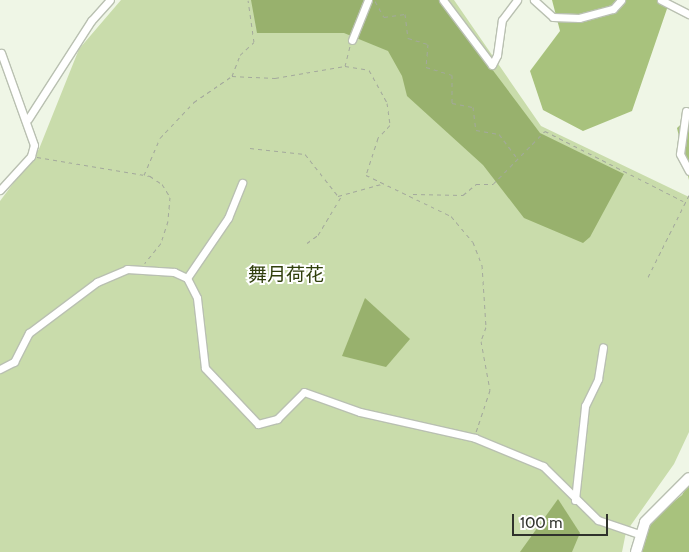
<!DOCTYPE html>
<meta charset="utf-8">
<style>
body{margin:0}
#map{position:relative;width:689px;height:552px;overflow:hidden;background:#eff6e6;font-family:Cabin,"Noto Sans SC",sans-serif}
div>[style]{position:absolute}
.green>*{inset:0;background:#c9dcab}
.forest>*{inset:0;background:#a8c27d}
.water>*{inset:0;background:#98b16d}
.path>*{height:1px;margin-top:-0.5px;transform-origin:0;background:repeating-linear-gradient(90deg,#a3a89c 0 4px,transparent 0 8px)}
.roads{filter:drop-shadow(1px 0 #b9c0b1) drop-shadow(-1px 0 #b9c0b1) drop-shadow(0 1px #b9c0b1) drop-shadow(0 -1px #b9c0b1)}
.street>*{height:7px;margin:-3.5px;padding:0 3.5px;transform-origin:3.5px;border-radius:3.5px;background:#fff}
.secondary>*{height:10px;margin:-5px;padding:0 5px;transform-origin:5px;border-radius:5px;background:#fff}
span{translate:-50% -50%;white-space:nowrap;text-align:center;line-height:1.15;-webkit-text-stroke:4px #fff;paint-order:stroke}
.park-label{font-size:19px;color:#303f0c}
.scale{position:absolute;left:512px;top:514px;width:96px;height:22px;box-sizing:border-box;border:2px solid #2f322c;border-top:0;padding-left:6px;font-size:15px;line-height:18px;white-space:nowrap;color:#2f322c;-webkit-text-stroke:4px #fff;paint-order:stroke}
</style>
<div id="map">
<div class="green">
<i style="clip-path:polygon(121px 0,454px 0,541px 126px,689px 197px,689px 432px,674px 464px,626px 532px,622px 552px,0 552px,0 201px,39px 149px,79px 49px)"></i>
</div>
<div class="forest">
<i style="clip-path:polygon(552px 0,670px 0,632px 111px,583px 131px,543px 110px,530px 71px,560px 31px)"></i>
<i style="clip-path:polygon(689px 117px,689px 180px,677px 128px)"></i>
<i style="clip-path:polygon(689px 483px,689px 552px,640px 552px,647px 523px,682px 495px)"></i>
</div>
<div class="water">
<i style="clip-path:polygon(251px 0,440px 0,540px 133px,624px 174px,590px 237px,583px 243px,524px 218px,483px 165px,407px 96px,402px 76px,388px 51px,344px 33px,257px 33px)"></i>
<i style="clip-path:polygon(365px 298px,410px 339px,386px 367px,342px 356px)"></i>
<i style="clip-path:polygon(558px 499px,580px 533px,572px 552px,520px 552px)"></i>
</div>
<div class="path">
<i style="left:375px;top:1px;width:18px;rotate:61deg"></i>
<i style="left:384px;top:17px;width:21px;rotate:-8deg"></i>
<i style="left:405px;top:14px;width:24px;rotate:83deg"></i>
<i style="left:408px;top:38px;width:21px;rotate:17deg"></i>
<i style="left:428px;top:44px;width:23px;rotate:95deg"></i>
<i style="left:426px;top:67px;width:27px;rotate:17deg"></i>
<i style="left:452px;top:75px;width:28px;rotate:90deg"></i>
<i style="left:452px;top:103px;width:21px;rotate:11deg"></i>
<i style="left:473px;top:107px;width:23px;rotate:83deg"></i>
<i style="left:476px;top:130px;width:23px;rotate:10deg"></i>
<i style="left:499px;top:134px;width:30px;rotate:53deg"></i>
<i style="left:345px;top:66px;width:21px;rotate:-76deg"></i>
<i style="left:232px;top:76px;width:22px;rotate:-69deg"></i>
<i style="left:240px;top:55px;width:19px;rotate:-43deg"></i>
<i style="left:254px;top:42px;width:42px;rotate:-98.1deg"></i>
<i style="left:250px;top:148px;width:55px;rotate:6.2deg"></i>
<i style="left:305px;top:154px;width:53px;rotate:51.8deg"></i>
<i style="left:338px;top:196px;width:45px;rotate:-15.6deg"></i>
<i style="left:37px;top:157px;width:115px;rotate:9.5deg"></i>
<i style="left:150px;top:176px;width:14px;rotate:34deg"></i>
<i style="left:162px;top:184px;width:15px;rotate:58deg"></i>
<i style="left:170px;top:197px;width:24px;rotate:95deg"></i>
<i style="left:168px;top:221px;width:23px;rotate:108deg"></i>
<i style="left:161px;top:243px;width:26px;rotate:129deg"></i>
<i style="left:144px;top:175px;width:40px;rotate:-66.6deg"></i>
<i style="left:160px;top:138px;width:50px;rotate:-46.6deg"></i>
<i style="left:194px;top:102px;width:46px;rotate:-34.4deg"></i>
<i style="left:232px;top:76px;width:43px;rotate:2.7deg"></i>
<i style="left:275px;top:78px;width:71px;rotate:-9.7deg"></i>
<i style="left:345px;top:66px;width:24px;rotate:9deg"></i>
<i style="left:369px;top:70px;width:38px;rotate:61deg"></i>
<i style="left:387px;top:103px;width:22px;rotate:82deg"></i>
<i style="left:390px;top:125px;width:18px;rotate:133deg"></i>
<i style="left:378px;top:138px;width:39px;rotate:108deg"></i>
<i style="left:366px;top:175px;width:94px;rotate:25.8deg"></i>
<i style="left:451px;top:216px;width:34px;rotate:50deg"></i>
<i style="left:473px;top:242px;width:25px;rotate:69deg"></i>
<i style="left:482px;top:265px;width:62px;rotate:86.3deg"></i>
<i style="left:486px;top:327px;width:15px;rotate:110deg"></i>
<i style="left:481px;top:341px;width:50px;rotate:79.6deg"></i>
<i style="left:490px;top:390px;width:44px;rotate:108.4deg"></i>
<i style="left:413px;top:194px;width:50px;rotate:1.1deg"></i>
<i style="left:463px;top:195px;width:17px;rotate:-40deg"></i>
<i style="left:476px;top:184px;width:17px"></i>
<i style="left:493px;top:184px;width:74px;rotate:-45.5deg"></i>
<i style="left:545px;top:131px;width:155px;rotate:26.9deg"></i>
<i style="left:307px;top:243px;width:14px;rotate:-36deg"></i>
<i style="left:318px;top:235px;width:47px;rotate:-59deg"></i>
<i style="left:648px;top:277px;width:92px;rotate:-63.4deg"></i>
</div>
<div class="roads">
<div class="street">
<i style="left:443px;top:0;width:81px;rotate:53deg"></i>
<i style="left:492px;top:65px;width:11px;rotate:-63deg"></i>
<i style="left:497px;top:55px;width:35px;rotate:-82deg"></i>
<i style="left:502px;top:20px;width:25px;rotate:-53deg"></i>
<i style="left:534px;top:0;width:25px;rotate:42deg"></i>
<i style="left:553px;top:17px;width:26px;rotate:2deg"></i>
<i style="left:579px;top:18px;width:35px;rotate:-15deg"></i>
<i style="left:613px;top:9px;width:12px;rotate:-48deg"></i>
<i style="left:661px;top:0;width:31px;rotate:27deg"></i>
<i style="left:352px;top:40px;width:43px;rotate:-68.2deg"></i>
<i style="left:686px;top:111px;width:43px;rotate:97.9deg"></i>
<i style="left:680px;top:154px;width:19px;rotate:62deg"></i>
<i style="left:28px;top:119px;width:117px;rotate:-57.3deg"></i>
<i style="left:91px;top:21px;width:28px;rotate:-48deg"></i>
<i style="left:0;top:190px;width:46px;rotate:-47.6deg"></i>
<i style="left:31px;top:156px;width:11px;rotate:-75deg"></i>
<i style="left:34px;top:145px;width:98px;rotate:-109.7deg"></i>
<i style="left:187px;top:278px;width:73px;rotate:-55.7deg"></i>
<i style="left:228px;top:218px;width:38px;rotate:-68deg"></i>
<i style="left:0;top:369px;width:16px;rotate:-27deg"></i>
<i style="left:14px;top:362px;width:33px;rotate:-63deg"></i>
<i style="left:29px;top:333px;width:85px;rotate:-36.9deg"></i>
<i style="left:97px;top:282px;width:33px;rotate:-23deg"></i>
<i style="left:127px;top:269px;width:47px;rotate:3.7deg"></i>
<i style="left:174px;top:272px;width:14px;rotate:25deg"></i>
<i style="left:187px;top:278px;width:22px;rotate:63deg"></i>
<i style="left:197px;top:298px;width:70px;rotate:83.5deg"></i>
<i style="left:205px;top:368px;width:77px;rotate:46.6deg"></i>
<i style="left:258px;top:424px;width:20px;rotate:-15deg"></i>
<i style="left:277px;top:419px;width:38px;rotate:-45deg"></i>
<i style="left:304px;top:392px;width:59px;rotate:19.7deg"></i>
<i style="left:360px;top:412px;width:118px;rotate:12.7deg"></i>
<i style="left:475px;top:438px;width:74px;rotate:22.4deg"></i>
<i style="left:543px;top:466px;width:77px;rotate:44.5deg"></i>
<i style="left:598px;top:520px;width:43px;rotate:18.9deg"></i>
<i style="left:575px;top:500px;width:95px;rotate:-83.9deg"></i>
<i style="left:585px;top:406px;width:30px;rotate:-64deg"></i>
<i style="left:598px;top:379px;width:32px;rotate:-81deg"></i>
</div>
<div class="secondary">
<i style="left:636px;top:552px;width:31px;rotate:-73deg"></i>
<i style="left:645px;top:522px;width:62px;rotate:-45deg"></i>
</div>
</div>
<div class="park-label">
<span style="left:286px;top:275px">舞月荷花</span>
</div>
<div class="scale">100 m</div>
</div>
